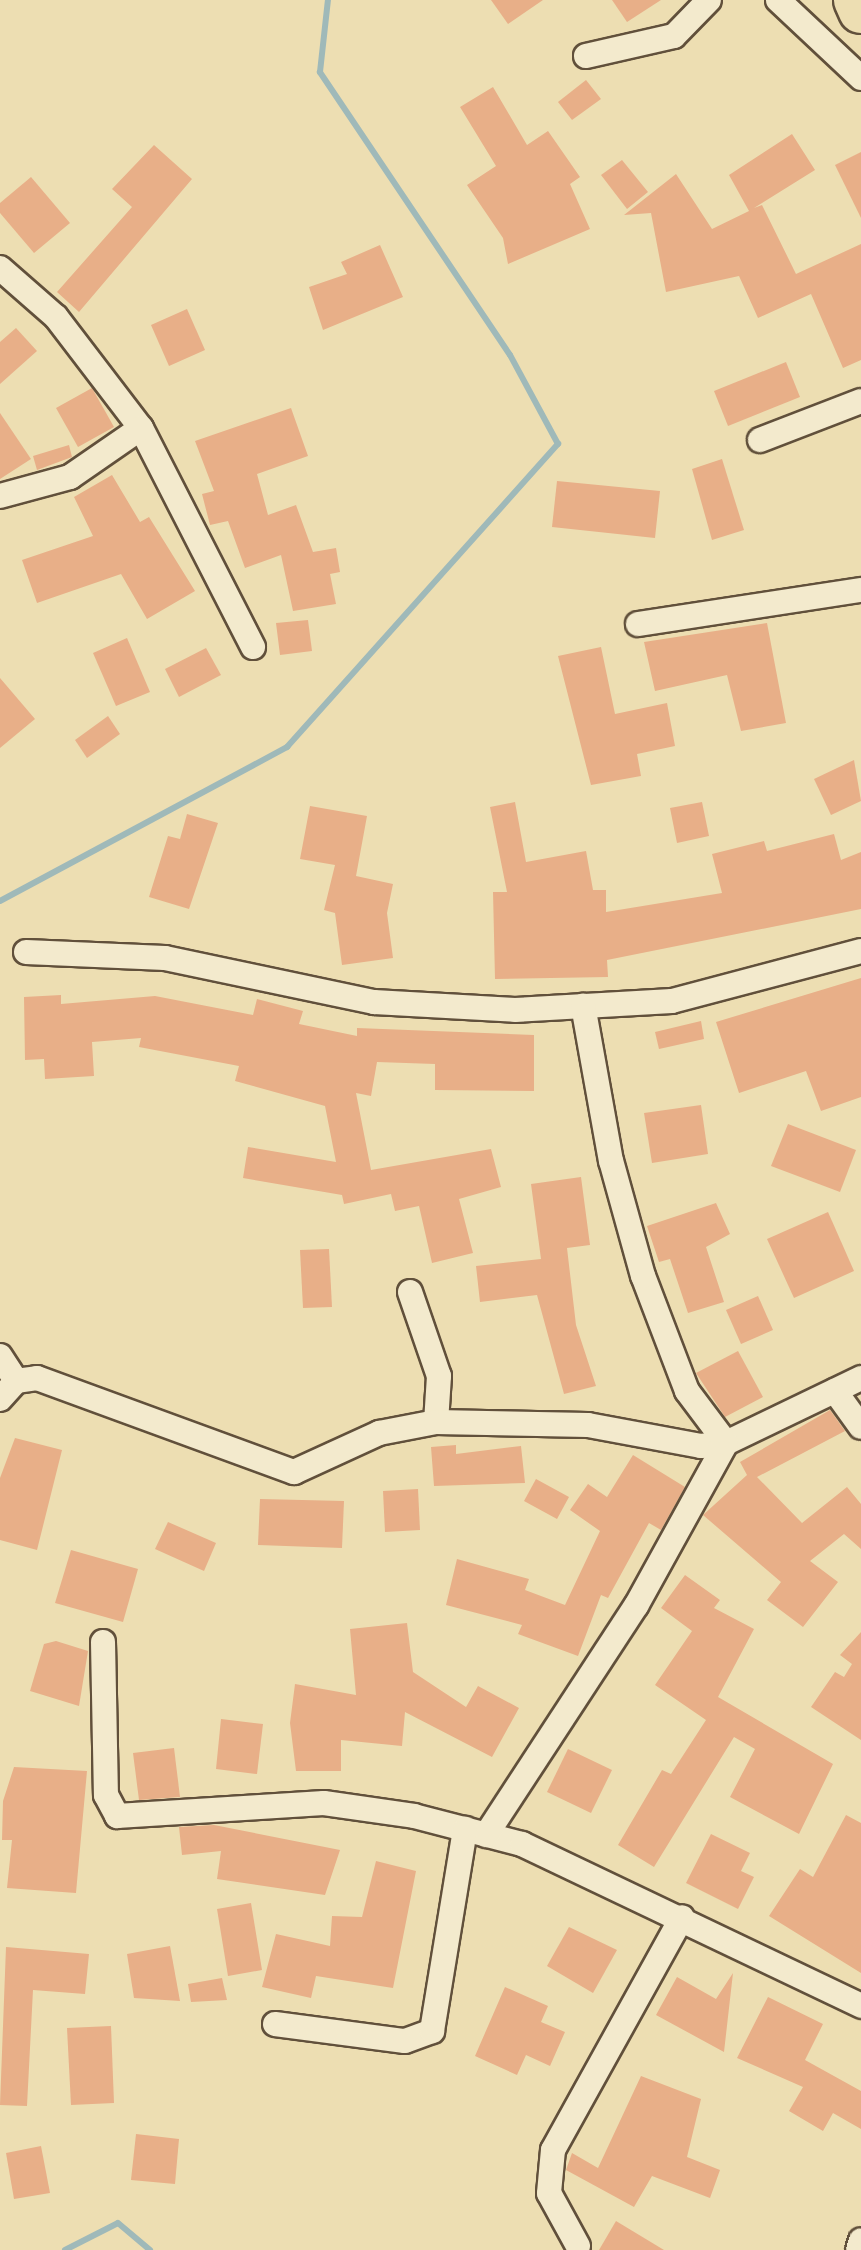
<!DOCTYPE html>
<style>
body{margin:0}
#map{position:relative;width:861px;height:2250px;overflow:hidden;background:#eddeb2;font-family:"Libre Bodoni",serif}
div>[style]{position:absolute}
.stream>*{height:6px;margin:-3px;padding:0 3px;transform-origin:3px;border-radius:3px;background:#9fb9b9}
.building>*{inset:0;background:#e8af88}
.roads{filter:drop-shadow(2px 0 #61503b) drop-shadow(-2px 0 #61503b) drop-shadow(0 2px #61503b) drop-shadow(0 -2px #61503b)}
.street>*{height:24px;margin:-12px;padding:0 12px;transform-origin:12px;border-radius:12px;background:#f3eacd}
.highway>*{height:44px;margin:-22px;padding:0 22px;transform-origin:22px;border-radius:22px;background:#eddeb2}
span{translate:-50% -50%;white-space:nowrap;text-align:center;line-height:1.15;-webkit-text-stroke:7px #f3eacd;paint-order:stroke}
</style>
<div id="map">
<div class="stream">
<i style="left:0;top:901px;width:326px;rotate:-28.2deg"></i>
<i style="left:287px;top:747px;width:407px;rotate:-48.2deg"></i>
<i style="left:558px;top:444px;width:101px;rotate:-118.3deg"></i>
<i style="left:510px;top:355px;width:341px;rotate:-123.9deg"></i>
<i style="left:320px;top:72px;width:72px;rotate:-83.7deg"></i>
<i style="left:65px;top:2250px;width:59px;rotate:-27deg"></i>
<i style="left:118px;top:2223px;width:42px;rotate:40.2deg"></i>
</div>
<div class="building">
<i style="clip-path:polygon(491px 0,543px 0,508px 24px)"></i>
<i style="clip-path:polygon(612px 0,661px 0,627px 22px)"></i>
<i style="clip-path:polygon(586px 80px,601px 99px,572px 120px,558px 102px)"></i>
<i style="clip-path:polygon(493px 87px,527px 145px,548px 131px,580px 177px,570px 184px,590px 229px,508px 264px,503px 238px,467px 185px,496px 166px,460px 107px)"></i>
<i style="clip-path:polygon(792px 134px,815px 170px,754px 208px,762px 205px,796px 274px,861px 244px,861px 360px,843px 368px,811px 294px,758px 318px,739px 276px,666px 292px,651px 213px,624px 215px,676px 174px,712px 229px,749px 211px,729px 175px)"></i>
<i style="clip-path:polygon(154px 145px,192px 179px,79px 312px,57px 292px,132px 207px,112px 189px)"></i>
<i style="clip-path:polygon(861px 152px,861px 218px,835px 165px)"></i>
<i style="clip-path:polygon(622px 160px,648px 192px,627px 209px,601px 175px)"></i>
<i style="clip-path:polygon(31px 177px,70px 223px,34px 253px,0 213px,0 203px)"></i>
<i style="clip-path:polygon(380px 245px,403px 297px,323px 330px,309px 287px,347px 274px,341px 262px)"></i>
<i style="clip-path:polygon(187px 309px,205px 350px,169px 366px,151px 325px)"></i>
<i style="clip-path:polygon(16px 328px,37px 351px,0 384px,0 342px)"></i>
<i style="clip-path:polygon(786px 362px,800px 397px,728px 426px,714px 391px)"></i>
<i style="clip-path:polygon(92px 388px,114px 427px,78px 447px,56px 408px)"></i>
<i style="clip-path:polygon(291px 408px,308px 456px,257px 474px,268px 515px,296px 505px,313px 552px,336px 548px,340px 572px,330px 574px,336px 604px,293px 611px,281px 555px,245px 568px,228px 521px,210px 525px,202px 494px,214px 491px,195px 441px)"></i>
<i style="clip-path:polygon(0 413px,31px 459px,0 479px)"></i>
<i style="clip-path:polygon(69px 445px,72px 457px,37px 470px,33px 456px)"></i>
<i style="clip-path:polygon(722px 459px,744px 530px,712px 540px,692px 469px)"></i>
<i style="clip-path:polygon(112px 475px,140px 522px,149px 517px,195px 591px,147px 619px,121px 574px,37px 603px,22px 560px,93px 536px,74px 497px)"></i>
<i style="clip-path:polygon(557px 481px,660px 491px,655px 538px,552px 527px)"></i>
<i style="clip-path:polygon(308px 620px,312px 651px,280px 655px,276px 623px)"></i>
<i style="clip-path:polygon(767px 623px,786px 723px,741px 731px,727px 675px,655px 691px,644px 642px)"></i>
<i style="clip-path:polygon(127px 638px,150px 692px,116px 706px,93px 653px)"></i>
<i style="clip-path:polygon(601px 647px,615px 714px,667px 703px,675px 746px,637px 754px,641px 776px,591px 785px,558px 656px)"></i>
<i style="clip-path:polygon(206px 648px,221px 675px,179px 697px,165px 669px)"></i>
<i style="clip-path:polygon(0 678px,35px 719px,0 748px)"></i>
<i style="clip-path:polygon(108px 716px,120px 734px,87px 758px,75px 740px)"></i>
<i style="clip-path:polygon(854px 760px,861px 801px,831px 815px,814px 779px)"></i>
<i style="clip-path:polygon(515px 802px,526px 862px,586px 851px,593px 890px,606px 890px,606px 912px,722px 893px,712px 854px,764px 841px,767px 851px,834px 834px,841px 860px,861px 852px,861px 909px,607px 960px,608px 977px,495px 979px,493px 892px,507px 892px,490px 807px)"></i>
<i style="clip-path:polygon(702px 802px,709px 836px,677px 843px,670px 808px)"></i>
<i style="clip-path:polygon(310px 806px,367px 816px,356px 876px,393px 884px,387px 913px,393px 958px,342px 965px,335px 913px,324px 910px,335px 865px,300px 859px)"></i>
<i style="clip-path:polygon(187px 814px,218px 823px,189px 909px,149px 897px,168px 836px,180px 839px)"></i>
<i style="clip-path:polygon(861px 978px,861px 1097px,821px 1111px,806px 1071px,739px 1093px,716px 1022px)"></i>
<i style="clip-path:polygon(61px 995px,61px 1004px,155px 996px,253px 1015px,257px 999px,303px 1011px,299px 1024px,357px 1036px,357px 1028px,534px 1035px,534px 1091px,435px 1090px,435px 1064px,377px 1062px,371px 1096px,356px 1093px,371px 1170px,491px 1149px,501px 1187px,459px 1199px,473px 1253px,432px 1263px,419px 1206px,395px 1211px,391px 1194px,344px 1204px,342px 1195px,243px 1178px,248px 1147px,336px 1162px,325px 1106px,235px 1081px,239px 1066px,139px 1047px,141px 1038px,92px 1042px,94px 1076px,45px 1079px,44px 1059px,25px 1060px,24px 997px)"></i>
<i style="clip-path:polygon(701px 1021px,704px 1039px,659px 1049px,655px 1032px)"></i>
<i style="clip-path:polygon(701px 1105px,708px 1154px,652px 1163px,644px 1113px)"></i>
<i style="clip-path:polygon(788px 1124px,856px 1150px,840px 1192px,771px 1166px)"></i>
<i style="clip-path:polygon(581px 1177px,590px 1245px,567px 1248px,576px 1325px,596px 1386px,564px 1394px,537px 1295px,480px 1302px,476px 1266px,541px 1259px,531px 1184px)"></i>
<i style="clip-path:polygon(716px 1203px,730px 1234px,706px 1247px,724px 1302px,688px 1313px,670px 1259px,659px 1262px,647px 1226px)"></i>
<i style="clip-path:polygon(828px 1212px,854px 1271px,794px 1298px,767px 1239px)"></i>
<i style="clip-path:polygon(329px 1249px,332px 1307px,303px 1308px,300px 1250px)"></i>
<i style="clip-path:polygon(758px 1296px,773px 1330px,741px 1344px,726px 1310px)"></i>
<i style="clip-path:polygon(738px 1351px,763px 1397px,725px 1417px,696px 1373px)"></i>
<i style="clip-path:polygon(830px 1410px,845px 1431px,757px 1477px,802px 1523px,847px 1487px,861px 1504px,861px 1549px,844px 1534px,810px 1561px,838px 1582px,803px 1627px,767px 1600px,781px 1582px,703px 1515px,747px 1475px,740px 1462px)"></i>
<i style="clip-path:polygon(15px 1438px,62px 1450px,37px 1550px,0 1540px,0 1478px)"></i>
<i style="clip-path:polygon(456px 1445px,456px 1454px,521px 1446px,525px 1483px,434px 1486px,431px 1447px)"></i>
<i style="clip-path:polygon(633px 1455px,685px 1487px,661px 1530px,649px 1523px,608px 1598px,601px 1595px,578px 1656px,518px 1634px,522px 1625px,446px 1605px,457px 1559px,529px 1579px,525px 1590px,565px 1605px,600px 1531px,570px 1510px,588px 1484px,607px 1497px)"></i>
<i style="clip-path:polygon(536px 1479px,569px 1497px,557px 1519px,524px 1501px)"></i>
<i style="clip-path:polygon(418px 1489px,420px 1530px,385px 1532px,383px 1491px)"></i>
<i style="clip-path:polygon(260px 1499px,344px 1501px,342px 1548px,258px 1545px)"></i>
<i style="clip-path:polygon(168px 1522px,216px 1543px,204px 1571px,155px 1549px)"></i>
<i style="clip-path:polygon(71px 1550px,138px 1569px,123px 1622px,55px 1603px)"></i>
<i style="clip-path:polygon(685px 1575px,720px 1600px,714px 1608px,754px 1629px,718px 1697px,833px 1764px,799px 1834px,730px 1797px,755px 1749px,734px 1737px,654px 1867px,618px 1845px,662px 1770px,671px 1774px,706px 1720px,655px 1685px,692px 1631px,661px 1608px)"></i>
<i style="clip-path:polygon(407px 1623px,413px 1672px,466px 1707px,478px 1686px,519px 1708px,492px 1757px,405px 1712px,402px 1746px,341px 1740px,341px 1771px,296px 1771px,290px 1723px,295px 1684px,356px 1695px,350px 1629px)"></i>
<i style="clip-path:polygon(861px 1632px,861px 1740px,811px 1707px,835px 1672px,844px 1677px,852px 1664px,840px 1655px)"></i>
<i style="clip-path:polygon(56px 1641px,88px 1651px,79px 1706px,30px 1691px,44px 1644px)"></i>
<i style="clip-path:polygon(221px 1719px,263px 1724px,257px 1774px,216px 1769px)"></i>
<i style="clip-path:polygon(174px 1748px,180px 1797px,139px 1800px,133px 1753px)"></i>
<i style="clip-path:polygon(568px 1749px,612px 1770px,591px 1813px,547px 1792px)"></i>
<i style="clip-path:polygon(14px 1767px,87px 1771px,76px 1893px,7px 1888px,12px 1840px,2px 1840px,3px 1801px)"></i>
<i style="clip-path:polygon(846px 1815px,861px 1823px,861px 1973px,769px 1916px,800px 1869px,813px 1877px)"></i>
<i style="clip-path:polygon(214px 1825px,340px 1850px,325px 1895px,217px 1879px,221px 1851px,182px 1855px,179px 1827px)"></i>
<i style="clip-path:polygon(711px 1834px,750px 1853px,741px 1871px,754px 1877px,738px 1909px,686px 1883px)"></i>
<i style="clip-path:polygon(376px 1861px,416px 1871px,393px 1988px,316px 1976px,311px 1998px,262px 1987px,276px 1934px,330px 1946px,332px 1916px,362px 1917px)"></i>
<i style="clip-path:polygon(251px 1903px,262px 1970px,228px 1976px,217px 1909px)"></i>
<i style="clip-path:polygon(569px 1927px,617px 1950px,593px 1993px,547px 1966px)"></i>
<i style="clip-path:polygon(170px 1946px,180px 2001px,134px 1998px,127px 1954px)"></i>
<i style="clip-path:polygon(6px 1947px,89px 1954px,85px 1994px,33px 1990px,27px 2106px,0 2105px)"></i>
<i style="clip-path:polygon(733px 1973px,724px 2052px,656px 2015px,677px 1977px,716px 1999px)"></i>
<i style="clip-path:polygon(222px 1978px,227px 2000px,191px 2002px,188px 1984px)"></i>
<i style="clip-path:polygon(505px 1987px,548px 2006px,541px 2022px,565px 2032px,550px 2066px,526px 2055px,517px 2075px,475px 2056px)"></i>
<i style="clip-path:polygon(768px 1997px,823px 2024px,805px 2060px,861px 2091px,861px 2129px,833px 2113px,823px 2131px,789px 2111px,803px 2087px,737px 2058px)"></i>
<i style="clip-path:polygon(111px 2026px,114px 2103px,71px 2105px,67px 2028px)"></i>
<i style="clip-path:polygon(641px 2076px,701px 2099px,687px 2157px,720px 2170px,710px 2198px,652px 2176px,634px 2207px,566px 2170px,572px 2153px,598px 2168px)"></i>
<i style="clip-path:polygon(136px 2134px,179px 2139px,175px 2184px,131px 2180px)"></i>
<i style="clip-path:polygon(41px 2146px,50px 2193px,14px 2199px,6px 2153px)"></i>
<i style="clip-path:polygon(616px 2221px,664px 2250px,599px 2250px)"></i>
</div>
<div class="roads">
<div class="street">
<i style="left:778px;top:0;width:114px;rotate:43.2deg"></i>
<i style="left:586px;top:56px;width:90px;rotate:-12.8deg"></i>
<i style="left:674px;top:36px;width:50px;rotate:-45.8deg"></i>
<i style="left:0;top:268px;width:74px;rotate:41.2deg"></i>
<i style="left:56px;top:317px;width:140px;rotate:52.6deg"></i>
<i style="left:141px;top:428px;width:246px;rotate:62.9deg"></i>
<i style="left:760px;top:440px;width:108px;rotate:-21.1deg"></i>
<i style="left:0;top:496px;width:73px;rotate:-15.2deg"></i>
<i style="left:70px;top:477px;width:86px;rotate:-34.6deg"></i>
<i style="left:638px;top:624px;width:226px;rotate:-8.7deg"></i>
<i style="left:26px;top:952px;width:139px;rotate:2.5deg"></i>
<i style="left:165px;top:958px;width:214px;rotate:11.9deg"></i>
<i style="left:374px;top:1002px;width:141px;rotate:3.2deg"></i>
<i style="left:515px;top:1010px;width:157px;rotate:-3.3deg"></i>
<i style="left:672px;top:1001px;width:196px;rotate:-14.8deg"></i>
<i style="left:410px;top:1292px;width:89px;rotate:71deg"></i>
<i style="left:439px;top:1376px;width:46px;rotate:93.7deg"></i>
<i style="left:0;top:1356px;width:30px;rotate:57deg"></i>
<i style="left:835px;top:1391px;width:44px;rotate:54.2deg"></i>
<i style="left:0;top:1399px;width:24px;rotate:-48deg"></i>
<i style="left:16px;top:1381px;width:21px;rotate:-8deg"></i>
<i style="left:37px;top:1378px;width:274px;rotate:20.1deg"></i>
<i style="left:294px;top:1472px;width:94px;rotate:-24.6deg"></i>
<i style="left:379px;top:1433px;width:58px;rotate:-10.9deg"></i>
<i style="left:436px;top:1422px;width:152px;rotate:1.1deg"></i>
<i style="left:588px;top:1425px;width:115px;rotate:10.5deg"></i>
<i style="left:701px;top:1446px;width:25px;rotate:-7deg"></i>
<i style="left:726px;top:1443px;width:150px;rotate:-25.7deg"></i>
<i style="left:103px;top:1642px;width:153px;rotate:88.9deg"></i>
<i style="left:106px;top:1795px;width:24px;rotate:62deg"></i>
<i style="left:117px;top:1816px;width:207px;rotate:-3.6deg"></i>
<i style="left:324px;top:1803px;width:91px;rotate:8.2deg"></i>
<i style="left:414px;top:1816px;width:112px;rotate:14.5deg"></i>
<i style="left:522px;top:1844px;width:376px;rotate:25.5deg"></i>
<i style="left:486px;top:1835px;width:274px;rotate:-56.8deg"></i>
<i style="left:636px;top:1606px;width:186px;rotate:-61.1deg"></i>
<i style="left:726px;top:1443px;width:65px;rotate:-126.9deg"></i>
<i style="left:687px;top:1391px;width:123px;rotate:-110.9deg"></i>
<i style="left:643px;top:1276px;width:119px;rotate:-105.5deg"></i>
<i style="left:611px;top:1161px;width:158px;rotate:-100.2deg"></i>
<i style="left:275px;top:2024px;width:131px;rotate:7.5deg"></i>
<i style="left:405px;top:2041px;width:29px;rotate:-20deg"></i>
<i style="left:432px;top:2031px;width:205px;rotate:-80.7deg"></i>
<i style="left:578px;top:2246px;width:60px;rotate:-118.7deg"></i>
<i style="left:549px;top:2193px;width:43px;rotate:-84.7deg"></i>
<i style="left:553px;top:2150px;width:266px;rotate:-61deg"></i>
<i style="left:858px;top:2250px;width:10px;rotate:-73deg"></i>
</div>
<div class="highway">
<i style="left:856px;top:0;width:12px;rotate:66deg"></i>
</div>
</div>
</div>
